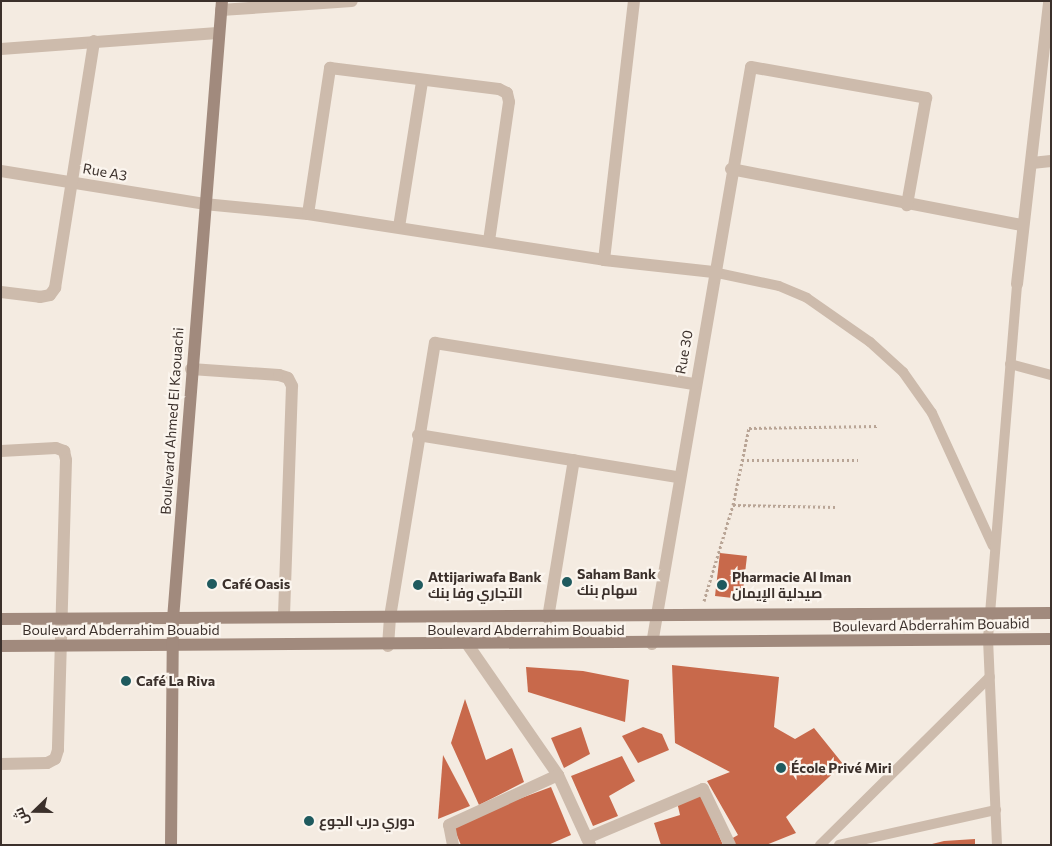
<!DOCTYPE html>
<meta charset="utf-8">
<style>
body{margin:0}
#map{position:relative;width:1052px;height:846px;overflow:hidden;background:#f4ebe1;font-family:Commissioner,Cairo,sans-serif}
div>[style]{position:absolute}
.building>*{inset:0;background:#c8694b}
.path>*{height:3px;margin-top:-1.5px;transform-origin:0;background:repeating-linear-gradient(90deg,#b9a596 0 2.5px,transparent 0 5px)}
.lane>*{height:10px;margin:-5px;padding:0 5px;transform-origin:5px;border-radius:5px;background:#cdbbac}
.street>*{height:12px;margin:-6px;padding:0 6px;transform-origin:6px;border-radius:6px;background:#cdbbac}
.secondary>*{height:12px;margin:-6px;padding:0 6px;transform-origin:6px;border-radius:6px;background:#a18a7d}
.dots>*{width:14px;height:14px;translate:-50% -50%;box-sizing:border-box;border:2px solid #fbf5ee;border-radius:50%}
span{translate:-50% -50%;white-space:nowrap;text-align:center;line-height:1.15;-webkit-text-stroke:4.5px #fbf5ee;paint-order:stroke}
.street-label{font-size:14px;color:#3b302b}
.poi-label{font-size:14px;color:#3b302b;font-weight:700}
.left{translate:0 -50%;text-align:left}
.frame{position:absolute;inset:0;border:2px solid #3b302b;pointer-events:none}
.north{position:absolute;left:10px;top:786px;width:50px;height:50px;-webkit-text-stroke:4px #fbf5ee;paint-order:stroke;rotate:248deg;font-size:14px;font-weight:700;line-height:20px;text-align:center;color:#3b302b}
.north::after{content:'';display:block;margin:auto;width:18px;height:22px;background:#3b302b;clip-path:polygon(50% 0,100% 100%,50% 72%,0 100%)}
</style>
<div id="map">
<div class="building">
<i style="clip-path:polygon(720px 553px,747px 556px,742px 599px,715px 596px)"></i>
<i style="clip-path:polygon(672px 665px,779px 677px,774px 727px,795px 739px,814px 728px,843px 764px,786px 817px,796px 833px,766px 845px,735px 845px,731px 839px,738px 835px,707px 781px,730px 772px,675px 743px)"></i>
<i style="clip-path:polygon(526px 667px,583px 671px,629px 680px,625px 722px,528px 692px)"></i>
<i style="clip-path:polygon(465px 699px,486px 760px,512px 748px,524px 782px,479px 805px,451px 743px)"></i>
<i style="clip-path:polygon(581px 727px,590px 754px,564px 768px,551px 738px)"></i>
<i style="clip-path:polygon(643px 727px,662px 734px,669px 750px,638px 763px,622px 736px)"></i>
<i style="clip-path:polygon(443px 755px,470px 806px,438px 819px)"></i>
<i style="clip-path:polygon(622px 756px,635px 781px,609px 796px,618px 816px,593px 826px,571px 776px)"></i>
<i style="clip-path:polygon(551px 787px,571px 835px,548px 845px,461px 845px,452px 824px)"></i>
<i style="clip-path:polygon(700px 792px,723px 845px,661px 845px,654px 823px,680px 815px,677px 802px)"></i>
<i style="clip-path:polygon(975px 839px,975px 845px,932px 844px,944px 841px)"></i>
</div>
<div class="path">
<i style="left:742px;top:460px;width:116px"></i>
<i style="left:733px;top:505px;width:102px;rotate:1.1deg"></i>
<i style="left:704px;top:601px;width:100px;rotate:-73.2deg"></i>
<i style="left:733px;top:505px;width:79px;rotate:-78.3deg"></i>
<i style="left:749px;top:428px;width:128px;rotate:-0.9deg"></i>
</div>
<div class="lane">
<i style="left:713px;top:272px;width:67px;rotate:12deg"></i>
<i style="left:779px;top:286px;width:30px;rotate:23deg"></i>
<i style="left:807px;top:298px;width:77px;rotate:34.9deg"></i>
<i style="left:870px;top:342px;width:45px;rotate:42.3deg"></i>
<i style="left:903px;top:372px;width:50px;rotate:54.7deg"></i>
<i style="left:932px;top:413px;width:146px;rotate:65.4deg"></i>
<i style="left:1010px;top:364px;width:42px;rotate:15deg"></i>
<i style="left:820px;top:845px;width:239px;rotate:-44.7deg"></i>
<i style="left:839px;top:845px;width:161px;rotate:-12.6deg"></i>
<i style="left:997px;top:845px;width:207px;rotate:-92.5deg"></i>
<i style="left:988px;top:638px;width:355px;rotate:-85.3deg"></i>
</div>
<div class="street">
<i style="left:221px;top:10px;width:131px;rotate:-3.9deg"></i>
<i style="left:1px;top:49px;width:217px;rotate:-4.2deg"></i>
<i style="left:1032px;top:163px;width:19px;rotate:-6deg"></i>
<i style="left:731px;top:169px;width:295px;rotate:10.9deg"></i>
<i style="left:1px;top:171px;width:206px;rotate:9.2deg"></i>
<i style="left:204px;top:204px;width:104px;rotate:5.5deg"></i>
<i style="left:308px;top:214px;width:300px;rotate:8.8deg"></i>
<i style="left:604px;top:260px;width:110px;rotate:6.3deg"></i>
<i style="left:308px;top:214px;width:148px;rotate:-81.4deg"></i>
<i style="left:330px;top:68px;width:170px;rotate:7.1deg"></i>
<i style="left:499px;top:89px;width:9px;rotate:27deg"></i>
<i style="left:507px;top:93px;width:9px;rotate:77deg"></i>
<i style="left:509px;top:102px;width:139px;rotate:98.2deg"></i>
<i style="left:399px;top:227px;width:148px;rotate:-81deg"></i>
<i style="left:604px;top:260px;width:261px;rotate:-83.4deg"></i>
<i style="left:1017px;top:284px;width:285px;rotate:-83.5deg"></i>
<i style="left:1px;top:292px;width:39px;rotate:7deg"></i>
<i style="left:40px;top:297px;width:10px;rotate:-11deg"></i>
<i style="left:50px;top:295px;width:9px;rotate:-54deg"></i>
<i style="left:55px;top:288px;width:250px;rotate:-81deg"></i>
<i style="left:191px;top:369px;width:88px;rotate:3.9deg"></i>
<i style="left:279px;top:375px;width:9px;rotate:18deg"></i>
<i style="left:288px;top:378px;width:9px;rotate:63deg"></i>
<i style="left:292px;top:386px;width:231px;rotate:92deg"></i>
<i style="left:418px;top:435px;width:263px;rotate:9.2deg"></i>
<i style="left:1px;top:451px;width:55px;rotate:-3.1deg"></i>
<i style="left:56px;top:448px;width:9px;rotate:21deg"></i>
<i style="left:64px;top:451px;width:9px;rotate:77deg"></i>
<i style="left:66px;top:460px;width:290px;rotate:91.6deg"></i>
<i style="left:58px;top:750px;width:9px;rotate:108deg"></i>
<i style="left:55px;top:759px;width:9px;rotate:153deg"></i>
<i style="left:47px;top:763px;width:46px;rotate:178.8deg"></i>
<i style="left:548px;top:618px;width:160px;rotate:-80.7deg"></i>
<i style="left:652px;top:644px;width:585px;rotate:-80.26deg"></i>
<i style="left:751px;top:67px;width:178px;rotate:10deg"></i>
<i style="left:926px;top:98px;width:109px;rotate:100.1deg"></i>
<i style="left:468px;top:645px;width:158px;rotate:55.3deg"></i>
<i style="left:558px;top:775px;width:77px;rotate:65.4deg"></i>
<i style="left:388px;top:646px;width:29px;rotate:-86deg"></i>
<i style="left:390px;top:617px;width:278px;rotate:-80.7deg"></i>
<i style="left:435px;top:343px;width:262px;rotate:9deg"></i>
<i style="left:587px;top:838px;width:126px;rotate:-22.9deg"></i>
<i style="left:703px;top:789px;width:62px;rotate:64.3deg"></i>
<i style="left:453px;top:845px;width:20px;rotate:-101deg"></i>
<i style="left:449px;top:825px;width:120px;rotate:-24.6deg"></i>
</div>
<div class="secondary">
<i style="left:1px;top:619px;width:1050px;rotate:-0.33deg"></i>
<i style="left:1px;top:646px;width:1050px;rotate:-0.38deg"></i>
<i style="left:171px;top:845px;width:226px;rotate:-89.5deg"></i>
<i style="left:173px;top:619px;width:620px;rotate:-85.47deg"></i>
</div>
<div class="dots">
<i style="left:567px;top:582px;background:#1f5a5e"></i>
<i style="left:212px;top:584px;background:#1f5a5e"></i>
<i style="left:418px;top:585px;background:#1f5a5e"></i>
<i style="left:722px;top:585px;background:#1f5a5e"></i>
<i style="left:126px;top:681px;background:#1f5a5e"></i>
<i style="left:781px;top:768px;background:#1f5a5e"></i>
<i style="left:309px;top:821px;background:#1f5a5e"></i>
</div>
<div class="street-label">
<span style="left:105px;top:172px;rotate:10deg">Rue A3</span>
<span style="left:684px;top:352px;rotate:-80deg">Rue 30</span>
<span style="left:172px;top:421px;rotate:-86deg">Boulevard Ahmed El Kaouachi</span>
<span style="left:931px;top:625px;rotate:-1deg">Boulevard Abderrahim Bouabid</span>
<span style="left:121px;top:630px">Boulevard Abderrahim Bouabid</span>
<span style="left:526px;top:630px">Boulevard Abderrahim Bouabid</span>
</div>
<div class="poi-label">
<span class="left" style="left:577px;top:582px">Saham Bank<br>سهام بنك</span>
<span class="left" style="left:428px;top:585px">Attijariwafa Bank<br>التجاري وفا بنك</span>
<span class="left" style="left:732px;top:585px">Pharmacie Al Iman<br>صيدلية الإيمان</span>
<span class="left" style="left:222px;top:584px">Café Oasis</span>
<span class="left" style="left:136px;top:681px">Café La Riva</span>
<span class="left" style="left:791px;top:768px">École Privé Miri</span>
<span class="left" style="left:319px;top:821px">دوري درب الجوع</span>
</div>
<div class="frame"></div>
<div class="north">ش</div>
</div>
